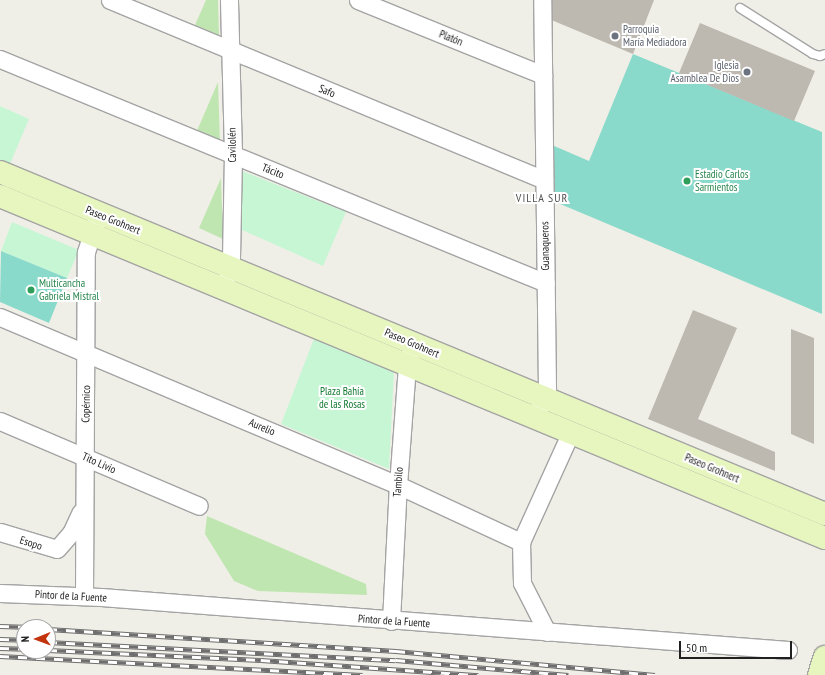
<!DOCTYPE html>
<meta charset="utf-8">
<style>
body{margin:0}
#map{position:relative;width:825px;height:675px;overflow:hidden;background:#f0efe7;font-family:"PT Sans Narrow",sans-serif}
div>[style]{position:absolute}
.grass>*{inset:0;background:#bfe6b0}
.park>*{inset:0;background:#c7f6d5}
.pitch>*{inset:0;background:#8adacc}
.building>*{inset:0;background:#bdb8b0}
.roads{filter:drop-shadow(1px 0 #a4a4a4) drop-shadow(-1px 0 #a4a4a4) drop-shadow(0 1px #a4a4a4) drop-shadow(0 -1px #a4a4a4)}
.lane>*{height:8px;margin:-4px;padding:0 4px;transform-origin:4px;border-radius:4px;background:#fff}
.street>*{height:17px;margin:-8.5px;padding:0 8.5px;transform-origin:8.5px;border-radius:8.5px;background:#fff}
.secondary>*{height:22px;margin:-11px;padding:0 11px;transform-origin:11px;border-radius:11px;background:#e7f6be}
.rail>*{height:4.5px;margin-top:-2.25px;transform-origin:0;background:repeating-linear-gradient(90deg,#fff 0 9px,#6e6e6e 0 18px);box-sizing:border-box;border-block:1px solid #6e6e6e}
.dots>*{width:11px;height:11px;translate:-50% -50%;box-sizing:border-box;border:2px solid #fff;border-radius:50%}
span{translate:-50% -50%;white-space:nowrap;text-align:center;line-height:1.15;-webkit-text-stroke:4px #fff;paint-order:stroke}
.worship-label{font-size:11px;color:#5b616d}
.left{translate:0 -50%;text-align:left}
.right{translate:-100% -50%;text-align:right}
.street-label{font-size:11px;color:#202020}
.leisure-label{font-size:11px;color:#27864d}
.park-label{font-size:11px;color:#127931}
.neighbourhood-label{font-size:12px;color:#535353;letter-spacing:1px}
.north{position:absolute;left:16px;top:619px;width:40px;height:40px;box-sizing:border-box;background:#fff;border:1px solid #a6a6a6;border-radius:50%;rotate:269deg;font-size:11px;font-weight:700;line-height:16px;text-align:center;color:#202020}
.north::after{content:'';display:block;margin:auto;width:14px;height:18px;background:#c3330c;clip-path:polygon(50% 0,100% 100%,50% 72%,0 100%)}
.scale{position:absolute;left:679px;top:641px;width:113px;height:18px;box-sizing:border-box;border:2px solid #202020;border-top:0;padding-left:5px;font-size:12px;line-height:14px;white-space:nowrap;color:#202020;-webkit-text-stroke:3px #fff;paint-order:stroke}
</style>
<div id="map">
<div class="grass">
<i style="clip-path:polygon(206px 0,218px 0,219px 35px,195px 25px)"></i>
<i style="clip-path:polygon(218px 82px,220px 143px,196px 133px)"></i>
<i style="clip-path:polygon(221px 178px,223px 239px,199px 228px)"></i>
<i style="clip-path:polygon(207px 516px,366px 584px,367px 595px,258px 591px,234px 581px,205px 534px)"></i>
</div>
<div class="park">
<i style="clip-path:polygon(0 106px,29px 119px,10px 164px,0 160px)"></i>
<i style="clip-path:polygon(242px 171px,346px 212px,323px 266px,242px 230px)"></i>
<i style="clip-path:polygon(12px 222px,79px 250px,67px 278px,1px 251px)"></i>
<i style="clip-path:polygon(315px 336px,394px 370px,389px 469px,281px 424px)"></i>
</div>
<div class="pitch">
<i style="clip-path:polygon(633px 54px,822px 132px,822px 314px,553px 201px,552px 145px,589px 161px)"></i>
<i style="clip-path:polygon(1px 251px,67px 278px,49px 323px,0 302px)"></i>
</div>
<div class="building">
<i style="clip-path:polygon(549px 0,654px 0,633px 54px,549px 19px)"></i>
<i style="clip-path:polygon(700px 23px,815px 71px,794px 121px,679px 73px)"></i>
<i style="clip-path:polygon(693px 310px,737px 328px,698px 419px,775px 452px,775px 471px,648px 419px)"></i>
<i style="clip-path:polygon(791px 329px,814px 338px,814px 444px,791px 434px)"></i>
</div>
<div class="roads">
<div class="lane">
<i style="left:740px;top:8px;width:86px;rotate:32.2deg"></i>
<i style="left:813px;top:54px;width:7px;rotate:16deg"></i>
<i style="left:820px;top:56px;width:5px;rotate:-22deg"></i>
</div>
<div class="street">
<i style="left:110px;top:0;width:470px;rotate:22.5deg"></i>
<i style="left:358px;top:0;width:200px;rotate:22.1deg"></i>
<i style="left:0;top:59px;width:590px;rotate:22.31deg"></i>
<i style="left:227px;top:277px;width:19px;rotate:-78deg"></i>
<i style="left:231px;top:258px;width:104px;rotate:-88.9deg"></i>
<i style="left:233px;top:154px;width:154px;rotate:-91.5deg"></i>
<i style="left:0;top:317px;width:432px;rotate:22.9deg"></i>
<i style="left:398px;top:485px;width:136px;rotate:24.9deg"></i>
<i style="left:539px;top:408px;width:21px;rotate:-67deg"></i>
<i style="left:547px;top:389px;width:389px;rotate:-90.7deg"></i>
<i style="left:0;top:421px;width:216px;rotate:23.1deg"></i>
<i style="left:0;top:532px;width:59px;rotate:16.6deg"></i>
<i style="left:57px;top:549px;width:21px;rotate:-49deg"></i>
<i style="left:71px;top:533px;width:23px;rotate:-65deg"></i>
<i style="left:0;top:593px;width:101px;rotate:2.3deg"></i>
<i style="left:101px;top:597px;width:689px;rotate:4.41deg"></i>
<i style="left:84px;top:596px;width:344px;rotate:-89.7deg"></i>
<i style="left:86px;top:252px;width:32px;rotate:-72deg"></i>
<i style="left:391px;top:621px;width:136px;rotate:-87.1deg"></i>
<i style="left:398px;top:485px;width:121px;rotate:-85.7deg"></i>
<i style="left:407px;top:364px;width:10px;rotate:-73deg"></i>
<i style="left:547px;top:632px;width:55px;rotate:-117deg"></i>
<i style="left:522px;top:583px;width:41px;rotate:-91.4deg"></i>
<i style="left:521px;top:542px;width:121px;rotate:-65.6deg"></i>
</div>
<div class="secondary">
<i style="left:0;top:172px;width:893px;rotate:22.52deg"></i>
<i style="left:0;top:196px;width:893px;rotate:22.52deg"></i>
<i style="left:819px;top:675px;width:19px;rotate:-72deg"></i>
</div>
</div>
<div class="rail">
<i style="left:0;top:626px;width:24px;rotate:2deg"></i>
<i style="left:48px;top:629px;width:349px;rotate:3.6deg"></i>
<i style="left:396px;top:651px;width:260px;rotate:5.3deg"></i>
<i style="left:0;top:639px;width:24px;rotate:2deg"></i>
<i style="left:48px;top:642px;width:348px;rotate:3deg"></i>
<i style="left:396px;top:660px;width:173px;rotate:5deg"></i>
<i style="left:0;top:648px;width:24px;rotate:2deg"></i>
<i style="left:48px;top:650px;width:213px;rotate:2.7deg"></i>
<i style="left:261px;top:660px;width:218px;rotate:4deg"></i>
<i style="left:0;top:656px;width:363px;rotate:3deg"></i>
</div>
<div class="dots">
<i style="left:615px;top:36px;background:#6b7280"></i>
<i style="left:747px;top:72px;background:#6b7280"></i>
<i style="left:687px;top:181px;background:#2e9e5b"></i>
<i style="left:31px;top:290px;background:#2e9e5b"></i>
</div>
<div class="worship-label">
<span class="left" style="left:623px;top:36px">Parroquia<br>María Mediadora</span>
<span class="right" style="left:739px;top:72px">Iglesia<br>Asamblea De Dios</span>
</div>
<div class="street-label">
<span style="left:451px;top:38px;rotate:22deg">Platón</span>
<span style="left:327px;top:91px;rotate:22deg">Safo</span>
<span style="left:232px;top:145px;rotate:-91deg">Cavilolén</span>
<span style="left:273px;top:171px;rotate:22deg">Tácito</span>
<span style="left:113px;top:220px;rotate:22deg">Paseo Grohnert</span>
<span style="left:545px;top:246px;rotate:-91deg">Guanaqueros</span>
<span style="left:412px;top:343px;rotate:23deg">Paseo Grohnert</span>
<span style="left:86px;top:404px;rotate:-89deg">Copérnico</span>
<span style="left:262px;top:427px;rotate:23deg">Aurelio</span>
<span style="left:99px;top:463px;rotate:24deg">Tito Livio</span>
<span style="left:712px;top:468px;rotate:23deg">Paseo Grohnert</span>
<span style="left:398px;top:482px;rotate:-86deg">Tambilo</span>
<span style="left:31px;top:543px;rotate:18deg">Esopo</span>
<span style="left:71px;top:596px;rotate:3deg">Pintor de la Fuente</span>
<span style="left:394px;top:621px;rotate:4deg">Pintor de la Fuente</span>
</div>
<div class="leisure-label">
<span class="left" style="left:695px;top:181px">Estadio Carlos<br>Sarmientos</span>
<span class="left" style="left:39px;top:290px">Multicancha<br>Gabriela Mistral</span>
</div>
<div class="park-label">
<span style="left:342px;top:398px">Plaza Bahía<br>de las Rosas</span>
</div>
<div class="neighbourhood-label">
<span style="left:542px;top:198px">VILLA SUR</span>
</div>
<div class="north">N</div>
<div class="scale">50 m</div>
</div>
